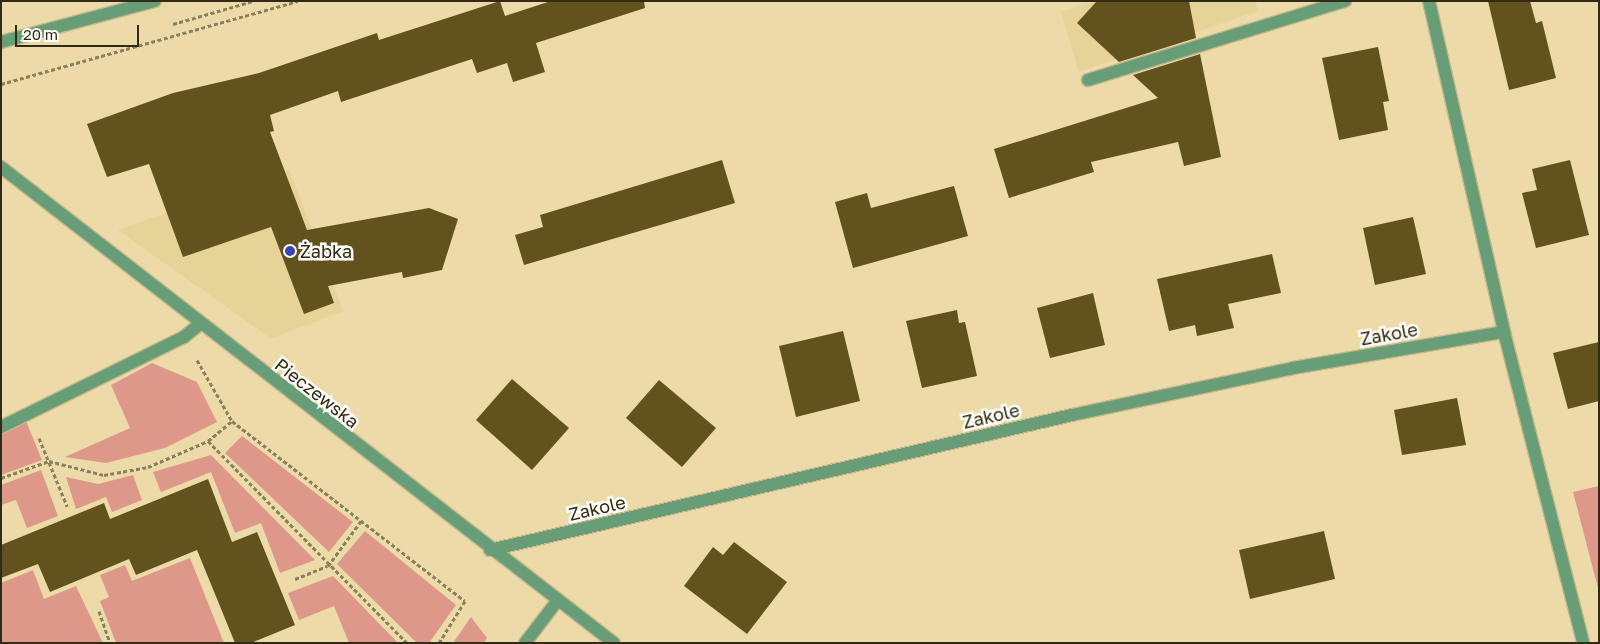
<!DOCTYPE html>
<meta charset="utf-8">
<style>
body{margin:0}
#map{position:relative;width:1600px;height:644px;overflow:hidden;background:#ecdba8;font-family:"Golos Text",sans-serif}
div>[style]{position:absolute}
.built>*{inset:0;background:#e6d398}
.green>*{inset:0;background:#de988a}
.building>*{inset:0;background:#62521d}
.path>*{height:3px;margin-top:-1.5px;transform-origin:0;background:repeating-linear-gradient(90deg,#8b805d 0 4px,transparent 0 6.5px)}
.roads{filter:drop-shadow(1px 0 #c7b88b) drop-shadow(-1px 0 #c7b88b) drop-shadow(0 1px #c7b88b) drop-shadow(0 -1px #c7b88b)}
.minor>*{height:12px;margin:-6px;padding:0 6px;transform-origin:6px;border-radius:6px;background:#679e77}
.dots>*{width:14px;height:14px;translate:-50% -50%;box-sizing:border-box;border:2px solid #fefdf8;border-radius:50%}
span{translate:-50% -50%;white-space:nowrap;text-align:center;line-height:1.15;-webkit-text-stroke:5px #fefdf8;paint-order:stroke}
.poi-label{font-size:18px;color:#312a16}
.left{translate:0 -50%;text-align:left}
.street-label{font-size:18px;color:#312a16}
.frame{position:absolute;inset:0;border:2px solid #312a16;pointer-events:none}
.scale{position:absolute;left:15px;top:25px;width:124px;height:22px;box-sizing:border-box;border:2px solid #312a16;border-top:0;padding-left:6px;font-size:15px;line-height:18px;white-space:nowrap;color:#312a16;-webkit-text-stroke:4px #fefdf8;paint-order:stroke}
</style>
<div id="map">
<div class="built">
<i style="clip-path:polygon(1094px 1px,1255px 1px,1258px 11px,1079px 72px,1061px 12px)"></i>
<i style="clip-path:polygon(289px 169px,343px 311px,271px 339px,118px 230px)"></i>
</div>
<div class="green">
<i style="clip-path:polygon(152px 363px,197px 382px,217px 422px,165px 448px,106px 463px,65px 457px,130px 428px,111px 385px)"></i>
<i style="clip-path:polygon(26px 421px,42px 460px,1px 475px,1px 434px)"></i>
<i style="clip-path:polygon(242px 436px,353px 522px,329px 552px,225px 453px)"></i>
<i style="clip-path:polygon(211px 455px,315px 560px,280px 573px,261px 523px,235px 533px,211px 472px,161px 492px,153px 472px)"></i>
<i style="clip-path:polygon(41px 470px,58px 516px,27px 528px,16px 500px,1px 505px,1px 485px)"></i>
<i style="clip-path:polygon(133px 475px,142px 500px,112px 512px,106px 497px,76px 509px,66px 477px,98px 484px)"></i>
<i style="clip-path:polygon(1599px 486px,1599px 592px,1573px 492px)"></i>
<i style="clip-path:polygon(365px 531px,456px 605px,429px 643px,417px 643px,337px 564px)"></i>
<i style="clip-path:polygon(190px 558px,224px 643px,116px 643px,100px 601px,109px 597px,100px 575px,125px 565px,132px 581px)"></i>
<i style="clip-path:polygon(33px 570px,44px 599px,76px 586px,103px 643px,1px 643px,1px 583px)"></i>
<i style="clip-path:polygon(333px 576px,398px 643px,349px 643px,334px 606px,299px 620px,288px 593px)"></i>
<i style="clip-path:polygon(471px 617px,487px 638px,484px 643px,453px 643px)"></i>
</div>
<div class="building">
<i style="clip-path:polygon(500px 1px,505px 16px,551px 1px,644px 1px,645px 8px,536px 43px,545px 72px,513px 82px,507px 63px,477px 73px,472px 59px,341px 102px,338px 91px,270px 115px,274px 131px,270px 132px,307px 230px,429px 208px,458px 219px,442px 270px,403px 278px,402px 272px,328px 286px,334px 303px,304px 314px,271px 227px,183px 257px,149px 164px,107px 177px,87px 124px,173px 93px,259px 73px,377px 33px,379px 40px)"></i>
<i style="clip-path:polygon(1097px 1px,1189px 1px,1196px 38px,1119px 62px,1077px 23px)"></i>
<i style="clip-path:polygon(1488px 1px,1530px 1px,1536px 23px,1542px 21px,1556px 78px,1509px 90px)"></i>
<i style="clip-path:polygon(1378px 47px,1389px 101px,1383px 102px,1388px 130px,1339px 140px,1322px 58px)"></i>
<i style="clip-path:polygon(1200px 54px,1221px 157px,1184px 166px,1178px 142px,1091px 162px,1094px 172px,1009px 198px,994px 149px,1158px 98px,1133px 75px)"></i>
<i style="clip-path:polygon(722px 160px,735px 203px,524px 265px,515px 235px,543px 227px,540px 215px)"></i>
<i style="clip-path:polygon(1570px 160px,1589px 235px,1536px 248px,1522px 193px,1537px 190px,1532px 169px)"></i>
<i style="clip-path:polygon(954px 186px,968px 236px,853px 268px,835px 202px,867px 193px,871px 208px)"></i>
<i style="clip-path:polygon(1413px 217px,1426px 274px,1375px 285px,1363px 228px)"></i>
<i style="clip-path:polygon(1272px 254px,1281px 293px,1228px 304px,1234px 328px,1197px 336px,1195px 325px,1169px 331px,1157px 279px)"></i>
<i style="clip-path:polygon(1093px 293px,1105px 345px,1050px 358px,1037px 308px)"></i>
<i style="clip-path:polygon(957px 310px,959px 323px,965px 322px,977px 376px,922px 388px,906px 321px)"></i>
<i style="clip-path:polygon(843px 331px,860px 401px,796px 417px,779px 346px)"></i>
<i style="clip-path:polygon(1599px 342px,1599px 401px,1568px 409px,1553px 353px)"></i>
<i style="clip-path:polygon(512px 379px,569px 428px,532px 470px,476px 420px)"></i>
<i style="clip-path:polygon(659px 380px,716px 428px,682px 467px,626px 418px)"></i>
<i style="clip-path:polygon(1457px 398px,1466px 445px,1402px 455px,1394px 410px)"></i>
<i style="clip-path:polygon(208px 479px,232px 542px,257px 532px,295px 625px,251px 643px,235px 643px,197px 550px,136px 575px,129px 559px,50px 592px,38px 564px,1px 578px,1px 545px,104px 503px,110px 519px)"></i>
<i style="clip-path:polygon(1324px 531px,1335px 579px,1250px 599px,1239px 550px)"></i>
<i style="clip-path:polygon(734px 542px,787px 582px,747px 634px,684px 586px,713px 547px,723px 555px)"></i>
</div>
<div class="path">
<i style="left:173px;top:24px;width:83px;rotate:-16deg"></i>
<i style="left:1px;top:84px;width:308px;rotate:-15.6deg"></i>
<i style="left:197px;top:360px;width:70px;rotate:60.2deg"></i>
<i style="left:39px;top:438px;width:74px;rotate:67.6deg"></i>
<i style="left:208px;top:441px;width:284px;rotate:45.4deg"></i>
<i style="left:1px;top:478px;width:51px;rotate:-19.5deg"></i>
<i style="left:49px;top:461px;width:57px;rotate:14.3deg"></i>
<i style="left:104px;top:475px;width:45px;rotate:-10.3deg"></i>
<i style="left:148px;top:467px;width:65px;rotate:-23.4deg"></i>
<i style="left:208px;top:441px;width:31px;rotate:-40deg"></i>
<i style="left:232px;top:421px;width:294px;rotate:37.7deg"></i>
<i style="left:465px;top:601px;width:49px;rotate:121.8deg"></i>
<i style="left:295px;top:579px;width:35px;rotate:-22deg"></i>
<i style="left:328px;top:566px;width:56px;rotate:-53.7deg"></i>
<i style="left:99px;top:611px;width:34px;rotate:71deg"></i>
</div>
<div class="roads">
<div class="minor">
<i style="left:1429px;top:1px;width:339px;rotate:77.2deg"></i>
<i style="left:1504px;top:332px;width:321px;rotate:75.7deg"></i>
<i style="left:1px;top:42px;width:159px;rotate:-14.9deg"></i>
<i style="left:1088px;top:80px;width:269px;rotate:-17.1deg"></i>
<i style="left:1px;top:167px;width:776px;rotate:37.83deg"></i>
<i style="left:1px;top:427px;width:204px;rotate:-26.2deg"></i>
<i style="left:184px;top:337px;width:21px;rotate:-39deg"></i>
<i style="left:490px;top:550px;width:597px;rotate:-13.06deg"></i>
<i style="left:1072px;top:415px;width:226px;rotate:-12deg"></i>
<i style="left:1293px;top:368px;width:214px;rotate:-9.7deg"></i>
<i style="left:525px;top:643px;width:54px;rotate:-52.5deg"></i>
</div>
</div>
<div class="dots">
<i style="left:290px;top:251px;background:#3844b7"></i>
</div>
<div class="poi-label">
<span class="left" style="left:300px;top:251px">Żabka</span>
</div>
<div class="street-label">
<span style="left:1389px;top:334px;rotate:-10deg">Zakole</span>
<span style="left:317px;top:393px;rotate:38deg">Pieczewska</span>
<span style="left:991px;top:416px;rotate:-13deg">Zakole</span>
<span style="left:597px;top:508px;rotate:-13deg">Zakole</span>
</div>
<div class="frame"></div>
<div class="scale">20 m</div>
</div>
